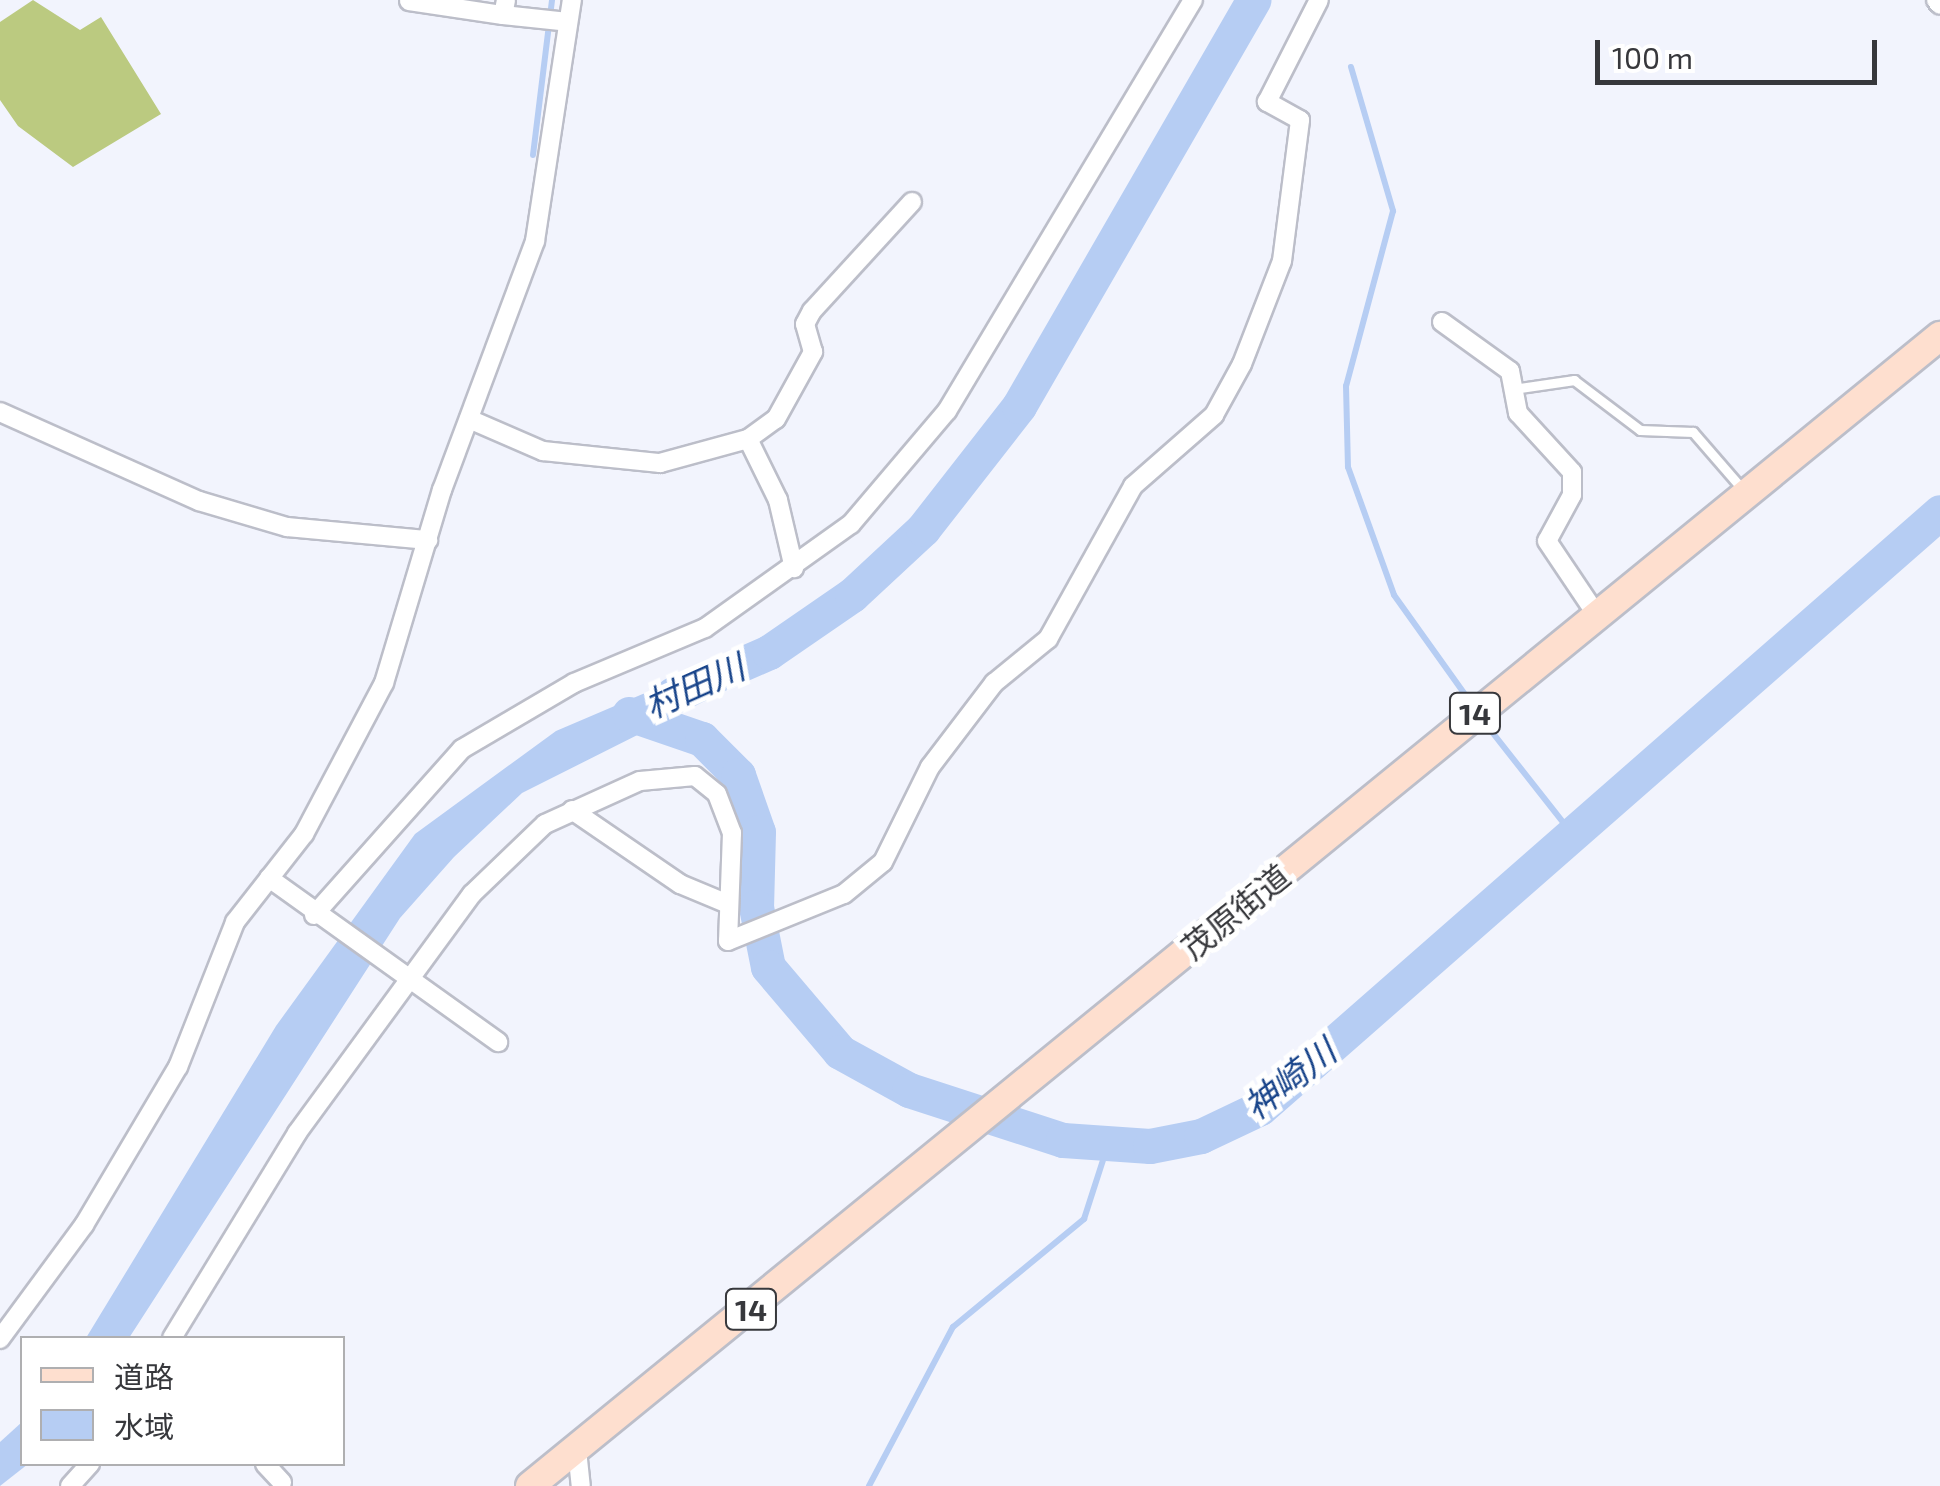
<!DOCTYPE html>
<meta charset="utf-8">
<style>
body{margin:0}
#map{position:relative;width:1940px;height:1486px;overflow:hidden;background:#f2f4fd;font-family:"Exo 2","Noto Sans JP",sans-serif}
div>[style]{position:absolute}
.forest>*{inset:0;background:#bbca80}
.water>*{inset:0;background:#b6cdf3}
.stream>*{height:6px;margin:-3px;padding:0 3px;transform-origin:3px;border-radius:3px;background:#b6cdf3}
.river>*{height:35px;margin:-17.5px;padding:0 17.5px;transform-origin:17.5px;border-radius:17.5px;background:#b6cdf3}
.roads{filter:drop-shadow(2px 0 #bcbec9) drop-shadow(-2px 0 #bcbec9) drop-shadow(0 2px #bcbec9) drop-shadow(0 -2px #bcbec9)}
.service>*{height:9px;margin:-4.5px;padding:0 4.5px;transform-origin:4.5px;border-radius:4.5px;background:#fff}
.minor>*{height:18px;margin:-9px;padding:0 9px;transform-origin:9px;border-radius:9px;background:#fff}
.primary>*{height:28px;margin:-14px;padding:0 14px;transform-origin:14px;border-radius:14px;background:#fedfcf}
span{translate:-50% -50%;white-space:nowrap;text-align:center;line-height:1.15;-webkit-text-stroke:10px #fff;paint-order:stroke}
.shield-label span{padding:2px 8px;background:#fff;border:2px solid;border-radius:8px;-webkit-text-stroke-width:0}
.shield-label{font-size:30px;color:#37383c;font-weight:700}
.street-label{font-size:32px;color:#37383c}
.water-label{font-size:35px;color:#18448a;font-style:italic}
.legend{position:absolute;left:20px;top:1336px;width:325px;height:130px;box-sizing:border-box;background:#fff;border:2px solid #afafb1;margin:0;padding:12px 18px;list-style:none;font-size:30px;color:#37383c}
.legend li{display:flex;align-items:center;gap:20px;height:50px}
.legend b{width:50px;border:2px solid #afafb1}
.scale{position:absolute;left:1595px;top:40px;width:282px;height:45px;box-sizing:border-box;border:5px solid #37383c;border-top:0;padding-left:12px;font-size:30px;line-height:35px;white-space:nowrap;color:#37383c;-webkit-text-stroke:8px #fff;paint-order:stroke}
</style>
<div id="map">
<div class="forest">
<i style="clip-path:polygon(33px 0,80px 30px,101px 17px,161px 114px,73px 167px,18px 126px,0 100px,0 22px)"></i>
</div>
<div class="water">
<i style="clip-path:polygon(713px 664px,719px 694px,522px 793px,454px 857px,400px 918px,129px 1338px,86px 1338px,276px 1026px,415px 834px,556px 731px)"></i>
<i style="clip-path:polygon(22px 1422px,28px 1464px,0 1486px,0 1442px)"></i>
</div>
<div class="stream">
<i style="left:1351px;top:67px;width:150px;rotate:73.7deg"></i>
<i style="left:1393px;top:211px;width:181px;rotate:105deg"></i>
<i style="left:1346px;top:386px;width:81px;rotate:88.6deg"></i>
<i style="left:1348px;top:467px;width:136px;rotate:70.2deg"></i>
<i style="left:1394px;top:595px;width:138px;rotate:54.5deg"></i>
<i style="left:533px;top:155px;width:156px;rotate:-83deg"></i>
<i style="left:1481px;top:718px;width:150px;rotate:51.8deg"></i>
<i style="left:869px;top:1486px;width:180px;rotate:-62.2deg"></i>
<i style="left:953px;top:1327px;width:170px;rotate:-39.5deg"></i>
<i style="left:1084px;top:1219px;width:75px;rotate:-72.1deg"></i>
</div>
<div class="river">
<i style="left:673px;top:694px;width:105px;rotate:-23.6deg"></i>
<i style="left:769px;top:652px;width:101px;rotate:-34.5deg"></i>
<i style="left:852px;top:595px;width:97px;rotate:-42.9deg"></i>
<i style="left:923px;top:529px;width:156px;rotate:-52deg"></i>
<i style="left:1019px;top:406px;width:469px;rotate:-60deg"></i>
<i style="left:629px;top:714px;width:77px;rotate:18.9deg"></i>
<i style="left:702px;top:739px;width:51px;rotate:45deg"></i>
<i style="left:738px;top:775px;width:60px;rotate:70.7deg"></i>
<i style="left:758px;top:832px;width:75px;rotate:91.5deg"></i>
<i style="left:756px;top:907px;width:61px;rotate:78.7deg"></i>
<i style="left:768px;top:967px;width:111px;rotate:49.7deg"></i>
<i style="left:840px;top:1052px;width:79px;rotate:28.8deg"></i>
<i style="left:909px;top:1090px;width:162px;rotate:18deg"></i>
<i style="left:1063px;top:1140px;width:87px;rotate:3.9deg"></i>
<i style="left:1150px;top:1146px;width:52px;rotate:-11.1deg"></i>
<i style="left:1201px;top:1136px;width:65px;rotate:-25.4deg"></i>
<i style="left:1260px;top:1108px;width:904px;rotate:-41.23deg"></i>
</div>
<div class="roads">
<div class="service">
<i style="left:1513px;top:389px;width:62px;rotate:-8.4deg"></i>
<i style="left:1574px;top:380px;width:83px;rotate:37.1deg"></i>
<i style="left:1640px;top:430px;width:53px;rotate:2.2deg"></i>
<i style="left:1693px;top:432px;width:79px;rotate:49.1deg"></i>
</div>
<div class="minor">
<i style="left:506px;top:0;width:15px;rotate:101deg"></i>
<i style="left:503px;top:15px;width:65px;rotate:6.1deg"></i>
<i style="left:1936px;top:0;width:6px;rotate:51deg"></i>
<i style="left:409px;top:1px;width:95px;rotate:8.5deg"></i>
<i style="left:1442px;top:322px;width:84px;rotate:35.8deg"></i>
<i style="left:1510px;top:371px;width:43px;rotate:79.2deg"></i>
<i style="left:1518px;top:413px;width:80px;rotate:47.5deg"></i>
<i style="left:1572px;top:472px;width:23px;rotate:90deg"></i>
<i style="left:1572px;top:495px;width:52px;rotate:118.5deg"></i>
<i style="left:1547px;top:541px;width:88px;rotate:56.1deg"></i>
<i style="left:0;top:412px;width:218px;rotate:24.1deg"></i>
<i style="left:199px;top:501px;width:92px;rotate:16.5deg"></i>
<i style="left:287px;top:527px;width:142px;rotate:5.3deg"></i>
<i style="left:469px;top:419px;width:81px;rotate:23.4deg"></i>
<i style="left:543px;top:451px;width:118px;rotate:5.9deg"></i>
<i style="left:660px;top:463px;width:91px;rotate:-15.3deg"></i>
<i style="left:748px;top:439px;width:34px;rotate:-36deg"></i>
<i style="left:776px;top:419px;width:77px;rotate:-61.1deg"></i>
<i style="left:813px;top:352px;width:29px;rotate:-106deg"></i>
<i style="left:805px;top:324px;width:15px;rotate:-62deg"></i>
<i style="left:812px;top:311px;width:148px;rotate:-47.5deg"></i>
<i style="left:748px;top:439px;width:68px;rotate:63.8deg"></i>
<i style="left:778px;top:500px;width:70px;rotate:76.8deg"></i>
<i style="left:572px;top:810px;width:131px;rotate:34.4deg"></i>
<i style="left:680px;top:884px;width:52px;rotate:22.6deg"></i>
<i style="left:269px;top:878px;width:282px;rotate:35.6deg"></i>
<i style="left:314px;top:915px;width:222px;rotate:-48.3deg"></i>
<i style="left:462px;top:749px;width:130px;rotate:-30.5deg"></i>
<i style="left:574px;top:683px;width:142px;rotate:-22.8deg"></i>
<i style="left:705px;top:628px;width:179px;rotate:-35.5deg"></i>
<i style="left:851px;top:524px;width:148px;rotate:-49.7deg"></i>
<i style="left:947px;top:411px;width:479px;rotate:-59.1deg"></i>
<i style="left:172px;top:1338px;width:240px;rotate:-58.6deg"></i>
<i style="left:297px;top:1133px;width:296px;rotate:-53.8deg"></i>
<i style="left:472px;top:894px;width:101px;rotate:-43.8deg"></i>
<i style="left:545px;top:824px;width:104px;rotate:-24.4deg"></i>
<i style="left:640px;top:781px;width:55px;rotate:-5.2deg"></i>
<i style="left:695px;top:776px;width:28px;rotate:39deg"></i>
<i style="left:717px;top:794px;width:42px;rotate:69deg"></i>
<i style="left:732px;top:833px;width:108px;rotate:92.1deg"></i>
<i style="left:728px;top:941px;width:125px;rotate:-22.1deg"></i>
<i style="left:844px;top:894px;width:50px;rotate:-39.4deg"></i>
<i style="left:883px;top:862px;width:106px;rotate:-63.7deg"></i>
<i style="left:930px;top:767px;width:106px;rotate:-52.7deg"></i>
<i style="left:994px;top:683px;width:70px;rotate:-39.2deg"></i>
<i style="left:1048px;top:639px;width:175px;rotate:-60.9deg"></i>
<i style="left:1133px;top:486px;width:108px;rotate:-41.2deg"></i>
<i style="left:1214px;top:415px;width:58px;rotate:-61.2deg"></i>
<i style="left:1242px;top:364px;width:110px;rotate:-68.8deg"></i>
<i style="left:1282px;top:261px;width:142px;rotate:-82.7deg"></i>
<i style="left:1300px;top:120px;width:38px;rotate:-151deg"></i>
<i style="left:1267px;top:102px;width:114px;rotate:-63deg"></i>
<i style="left:0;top:1339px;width:142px;rotate:-53.6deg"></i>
<i style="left:84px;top:1225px;width:184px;rotate:-59.3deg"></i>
<i style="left:178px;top:1067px;width:156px;rotate:-68.5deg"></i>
<i style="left:235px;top:922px;width:112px;rotate:-51.9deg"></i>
<i style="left:304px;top:834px;width:171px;rotate:-62.1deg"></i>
<i style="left:384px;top:683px;width:202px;rotate:-73.3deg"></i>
<i style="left:442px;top:490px;width:266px;rotate:-69.5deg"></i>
<i style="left:535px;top:241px;width:244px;rotate:-81.3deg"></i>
<i style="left:577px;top:1450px;width:36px;rotate:84deg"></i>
<i style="left:265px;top:1464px;width:25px;rotate:47deg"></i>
<i style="left:70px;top:1486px;width:30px;rotate:-48deg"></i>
</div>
<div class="primary">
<i style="left:530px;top:1486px;width:1820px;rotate:-39.2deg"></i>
</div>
</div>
<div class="shield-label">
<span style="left:1475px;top:713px">14</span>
<span style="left:751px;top:1309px">14</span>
</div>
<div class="street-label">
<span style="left:1235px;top:911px;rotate:-39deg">茂原街道</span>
</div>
<div class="water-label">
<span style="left:694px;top:685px;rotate:-24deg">村田川</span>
<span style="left:1289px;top:1078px;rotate:-38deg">神崎川</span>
</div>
<ul class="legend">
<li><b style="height:12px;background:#fedfcf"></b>道路</li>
<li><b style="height:28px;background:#b6cdf3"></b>水域</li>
</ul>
<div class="scale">100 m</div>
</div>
